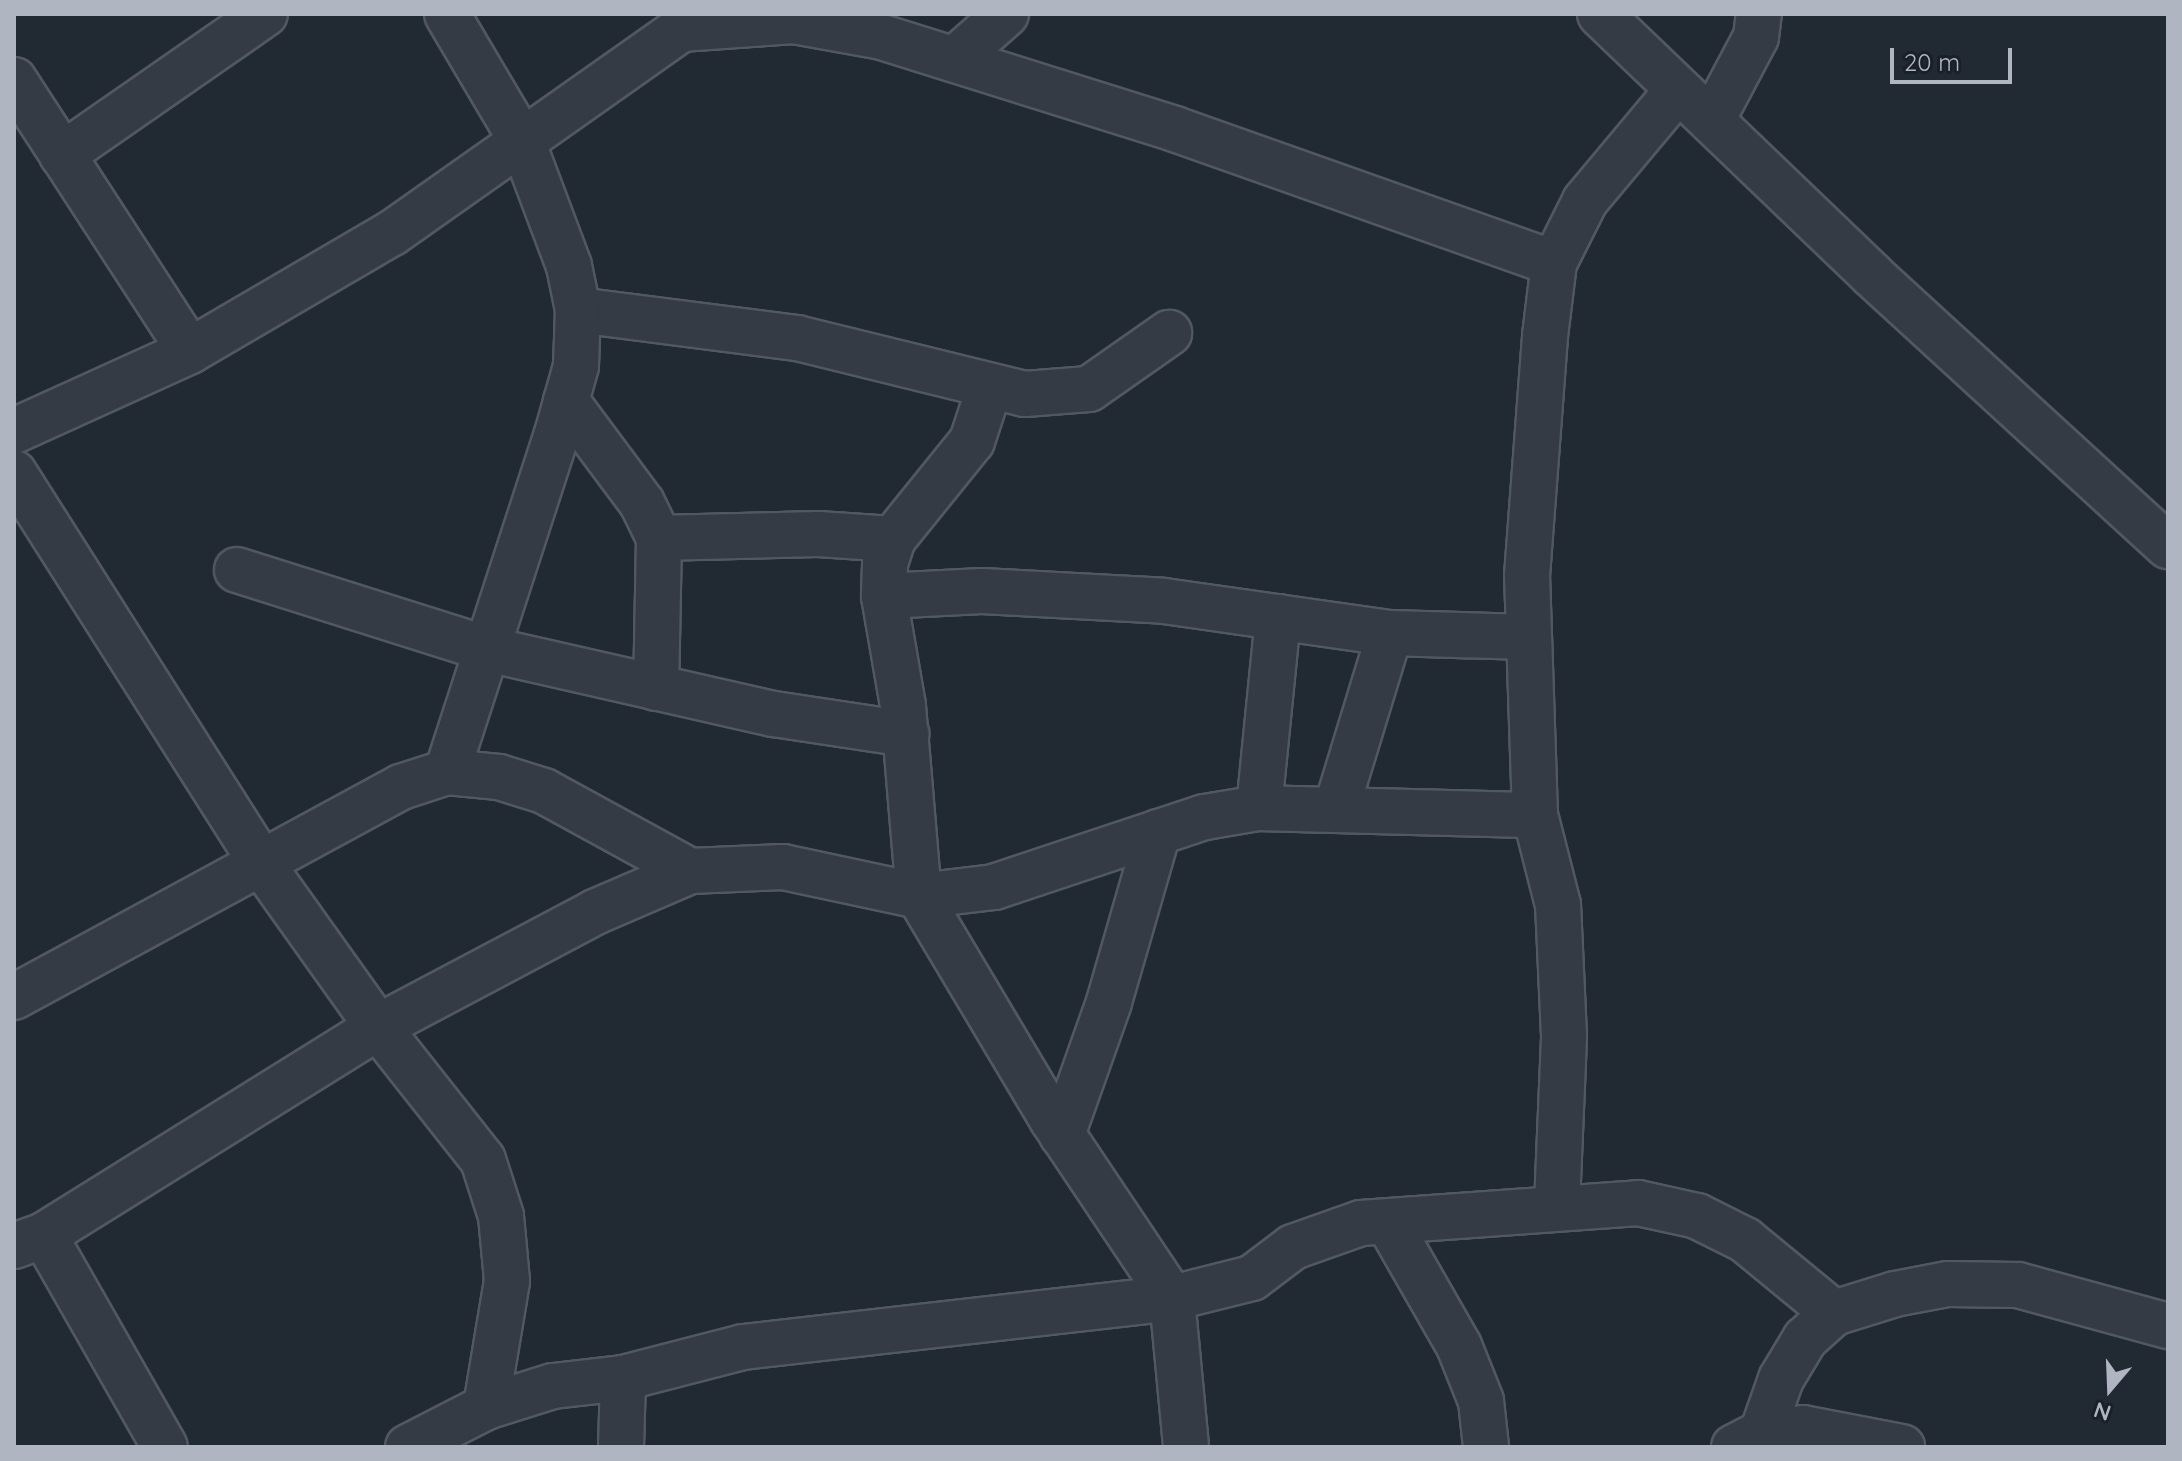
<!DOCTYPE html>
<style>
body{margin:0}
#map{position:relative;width:2182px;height:1461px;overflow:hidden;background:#212933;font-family:Quicksand,sans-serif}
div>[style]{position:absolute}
.roads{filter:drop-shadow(2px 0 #525862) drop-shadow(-2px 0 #525862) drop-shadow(0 2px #525862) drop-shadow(0 -2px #525862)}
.minor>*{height:44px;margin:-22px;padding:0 22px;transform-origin:22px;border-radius:22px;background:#343b44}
span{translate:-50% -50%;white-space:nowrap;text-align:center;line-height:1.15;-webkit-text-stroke:6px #1a2029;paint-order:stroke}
.frame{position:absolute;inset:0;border:16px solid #afb5c1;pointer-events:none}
.north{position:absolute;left:2070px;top:1349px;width:80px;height:80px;-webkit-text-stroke:6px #1a2029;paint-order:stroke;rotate:199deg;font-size:22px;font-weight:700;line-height:32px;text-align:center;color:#afb5c1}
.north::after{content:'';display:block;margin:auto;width:28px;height:36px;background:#afb5c1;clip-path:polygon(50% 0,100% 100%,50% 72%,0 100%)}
.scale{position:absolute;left:1890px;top:48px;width:122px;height:36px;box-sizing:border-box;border:4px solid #afb5c1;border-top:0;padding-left:10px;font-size:24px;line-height:28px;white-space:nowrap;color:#afb5c1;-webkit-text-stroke:6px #1a2029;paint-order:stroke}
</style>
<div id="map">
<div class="roads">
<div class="minor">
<i style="left:1600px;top:14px;width:378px;rotate:43.8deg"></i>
<i style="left:1873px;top:276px;width:400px;rotate:42.5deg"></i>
<i style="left:955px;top:59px;width:68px;rotate:-41.4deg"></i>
<i style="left:14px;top:80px;width:323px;rotate:57deg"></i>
<i style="left:1712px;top:120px;width:94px;rotate:-62.1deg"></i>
<i style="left:1756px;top:37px;width:23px;rotate:-83deg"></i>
<i style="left:62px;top:155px;width:247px;rotate:-34.8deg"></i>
<i style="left:578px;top:310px;width:221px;rotate:7.3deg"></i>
<i style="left:797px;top:338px;width:235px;rotate:13.8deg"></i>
<i style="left:1025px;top:394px;width:64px;rotate:-4.5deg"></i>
<i style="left:1089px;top:389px;width:98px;rotate:-35deg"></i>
<i style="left:990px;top:386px;width:58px;rotate:108.1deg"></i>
<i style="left:972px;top:441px;width:126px;rotate:128.9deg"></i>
<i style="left:893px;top:539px;width:26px;rotate:108deg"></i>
<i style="left:885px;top:564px;width:32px;rotate:92deg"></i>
<i style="left:884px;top:596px;width:112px;rotate:80.2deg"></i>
<i style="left:903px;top:706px;width:191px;rotate:85.2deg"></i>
<i style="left:919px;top:896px;width:260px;rotate:59.2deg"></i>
<i style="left:1052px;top:1119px;width:216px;rotate:56.2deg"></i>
<i style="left:1172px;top:1298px;width:150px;rotate:84.6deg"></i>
<i style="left:566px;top:401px;width:127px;rotate:53.3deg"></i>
<i style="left:642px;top:503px;width:39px;rotate:64deg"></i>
<i style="left:659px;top:538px;width:150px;rotate:91.1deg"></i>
<i style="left:14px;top:431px;width:193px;rotate:-24.4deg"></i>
<i style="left:190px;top:351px;width:234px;rotate:-30.3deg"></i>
<i style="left:392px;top:233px;width:354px;rotate:-35.2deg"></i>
<i style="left:681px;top:29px;width:113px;rotate:-4deg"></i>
<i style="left:794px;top:21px;width:89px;rotate:10.3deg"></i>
<i style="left:882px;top:37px;width:307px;rotate:17.4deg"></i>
<i style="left:1175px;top:129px;width:402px;rotate:19.5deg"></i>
<i style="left:14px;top:473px;width:465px;rotate:57.6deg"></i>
<i style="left:263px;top:866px;width:198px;rotate:54.5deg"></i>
<i style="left:378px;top:1027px;width:169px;rotate:51.7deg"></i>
<i style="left:483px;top:1160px;width:59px;rotate:72.2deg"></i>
<i style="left:501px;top:1216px;width:65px;rotate:84.7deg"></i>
<i style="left:507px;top:1281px;width:128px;rotate:99.5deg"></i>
<i style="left:659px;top:538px;width:159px;rotate:-1.4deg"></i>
<i style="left:818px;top:534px;width:75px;rotate:3.8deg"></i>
<i style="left:237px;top:570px;width:262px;rotate:17.5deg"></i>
<i style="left:487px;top:649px;width:294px;rotate:12.8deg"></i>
<i style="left:774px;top:714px;width:134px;rotate:8.6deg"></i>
<i style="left:884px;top:596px;width:98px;rotate:-2.9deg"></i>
<i style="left:982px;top:591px;width:182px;rotate:3.1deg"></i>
<i style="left:1164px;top:601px;width:228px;rotate:8.1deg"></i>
<i style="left:1390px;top:633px;width:138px;rotate:1.7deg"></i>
<i style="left:447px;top:772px;width:355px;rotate:-72deg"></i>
<i style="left:557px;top:434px;width:71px;rotate:-74.4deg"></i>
<i style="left:576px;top:366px;width:56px;rotate:-88deg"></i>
<i style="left:578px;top:310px;width:45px;rotate:-101.6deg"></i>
<i style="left:569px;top:266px;width:134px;rotate:-110.6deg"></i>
<i style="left:522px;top:141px;width:147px;rotate:-120.6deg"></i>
<i style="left:1337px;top:806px;width:181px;rotate:-73deg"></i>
<i style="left:1259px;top:808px;width:192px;rotate:-84.3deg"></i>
<i style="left:14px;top:997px;width:440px;rotate:-28.5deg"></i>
<i style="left:401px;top:787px;width:48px;rotate:-18.1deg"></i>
<i style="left:447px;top:772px;width:52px;rotate:5.5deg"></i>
<i style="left:499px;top:777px;width:47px;rotate:17.3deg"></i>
<i style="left:544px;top:791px;width:166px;rotate:28.7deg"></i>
<i style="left:1062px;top:1135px;width:141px;rotate:-70.5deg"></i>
<i style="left:1109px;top:1002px;width:177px;rotate:-73.9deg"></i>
<i style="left:1557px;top:1205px;width:169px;rotate:-87.6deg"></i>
<i style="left:1564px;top:1036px;width:131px;rotate:-92.6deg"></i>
<i style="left:1558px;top:905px;width:93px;rotate:-104.3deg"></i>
<i style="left:1535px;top:815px;width:239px;rotate:-91.9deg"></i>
<i style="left:1527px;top:576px;width:241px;rotate:-85.7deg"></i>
<i style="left:1545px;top:336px;width:74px;rotate:-83deg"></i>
<i style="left:1554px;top:263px;width:69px;rotate:-63.4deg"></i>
<i style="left:1585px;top:201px;width:143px;rotate:-50.1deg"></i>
<i style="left:1388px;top:1222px;width:143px;rotate:60.2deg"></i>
<i style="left:1459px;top:1346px;width:59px;rotate:68.2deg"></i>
<i style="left:1481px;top:1401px;width:46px;rotate:83.8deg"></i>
<i style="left:44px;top:1235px;width:244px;rotate:60.3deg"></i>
<i style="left:14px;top:1246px;width:32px;rotate:-20deg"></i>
<i style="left:44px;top:1235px;width:393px;rotate:-31.9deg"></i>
<i style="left:378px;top:1027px;width:246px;rotate:-27.9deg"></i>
<i style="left:595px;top:912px;width:103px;rotate:-23.3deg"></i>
<i style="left:690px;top:871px;width:93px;rotate:-2.5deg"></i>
<i style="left:783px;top:867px;width:139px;rotate:12deg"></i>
<i style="left:919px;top:896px;width:76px;rotate:-6.8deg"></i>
<i style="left:994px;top:887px;width:222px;rotate:-18.4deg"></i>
<i style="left:1205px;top:817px;width:55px;rotate:-9.5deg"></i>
<i style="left:1259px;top:808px;width:276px;rotate:1.5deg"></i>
<i style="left:1762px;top:1433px;width:57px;rotate:-70.6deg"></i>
<i style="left:1781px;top:1379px;width:47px;rotate:-59deg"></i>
<i style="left:1805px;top:1339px;width:39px;rotate:-42deg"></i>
<i style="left:1834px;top:1313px;width:64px;rotate:-17.3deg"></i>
<i style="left:1895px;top:1294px;width:54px;rotate:-10.7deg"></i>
<i style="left:1948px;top:1284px;width:70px;rotate:0.8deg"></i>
<i style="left:2018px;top:1285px;width:156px;rotate:15.3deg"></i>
<i style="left:408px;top:1447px;width:88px;rotate:-27.1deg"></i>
<i style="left:486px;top:1407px;width:70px;rotate:-17.4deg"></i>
<i style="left:553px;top:1386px;width:70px;rotate:-6.5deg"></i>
<i style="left:623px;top:1378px;width:124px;rotate:-14.5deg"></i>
<i style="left:743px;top:1347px;width:432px;rotate:-6.5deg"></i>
<i style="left:1172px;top:1298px;width:82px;rotate:-14deg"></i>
<i style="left:1252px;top:1278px;width:51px;rotate:-37.1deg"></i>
<i style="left:1293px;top:1247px;width:72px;rotate:-19.4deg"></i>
<i style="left:1361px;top:1223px;width:278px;rotate:-4.1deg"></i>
<i style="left:1638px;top:1203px;width:60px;rotate:12.4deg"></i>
<i style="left:1697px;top:1216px;width:54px;rotate:26.6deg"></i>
<i style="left:1745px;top:1240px;width:115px;rotate:39.4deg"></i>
<i style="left:621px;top:1447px;width:69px;rotate:-88.3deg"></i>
<i style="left:1734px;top:1447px;width:31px;rotate:-27deg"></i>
<i style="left:1762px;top:1433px;width:41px;rotate:-7deg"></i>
<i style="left:1803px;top:1428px;width:101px;rotate:10.9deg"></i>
</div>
</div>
<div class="frame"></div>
<div class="north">N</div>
<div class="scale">20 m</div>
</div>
